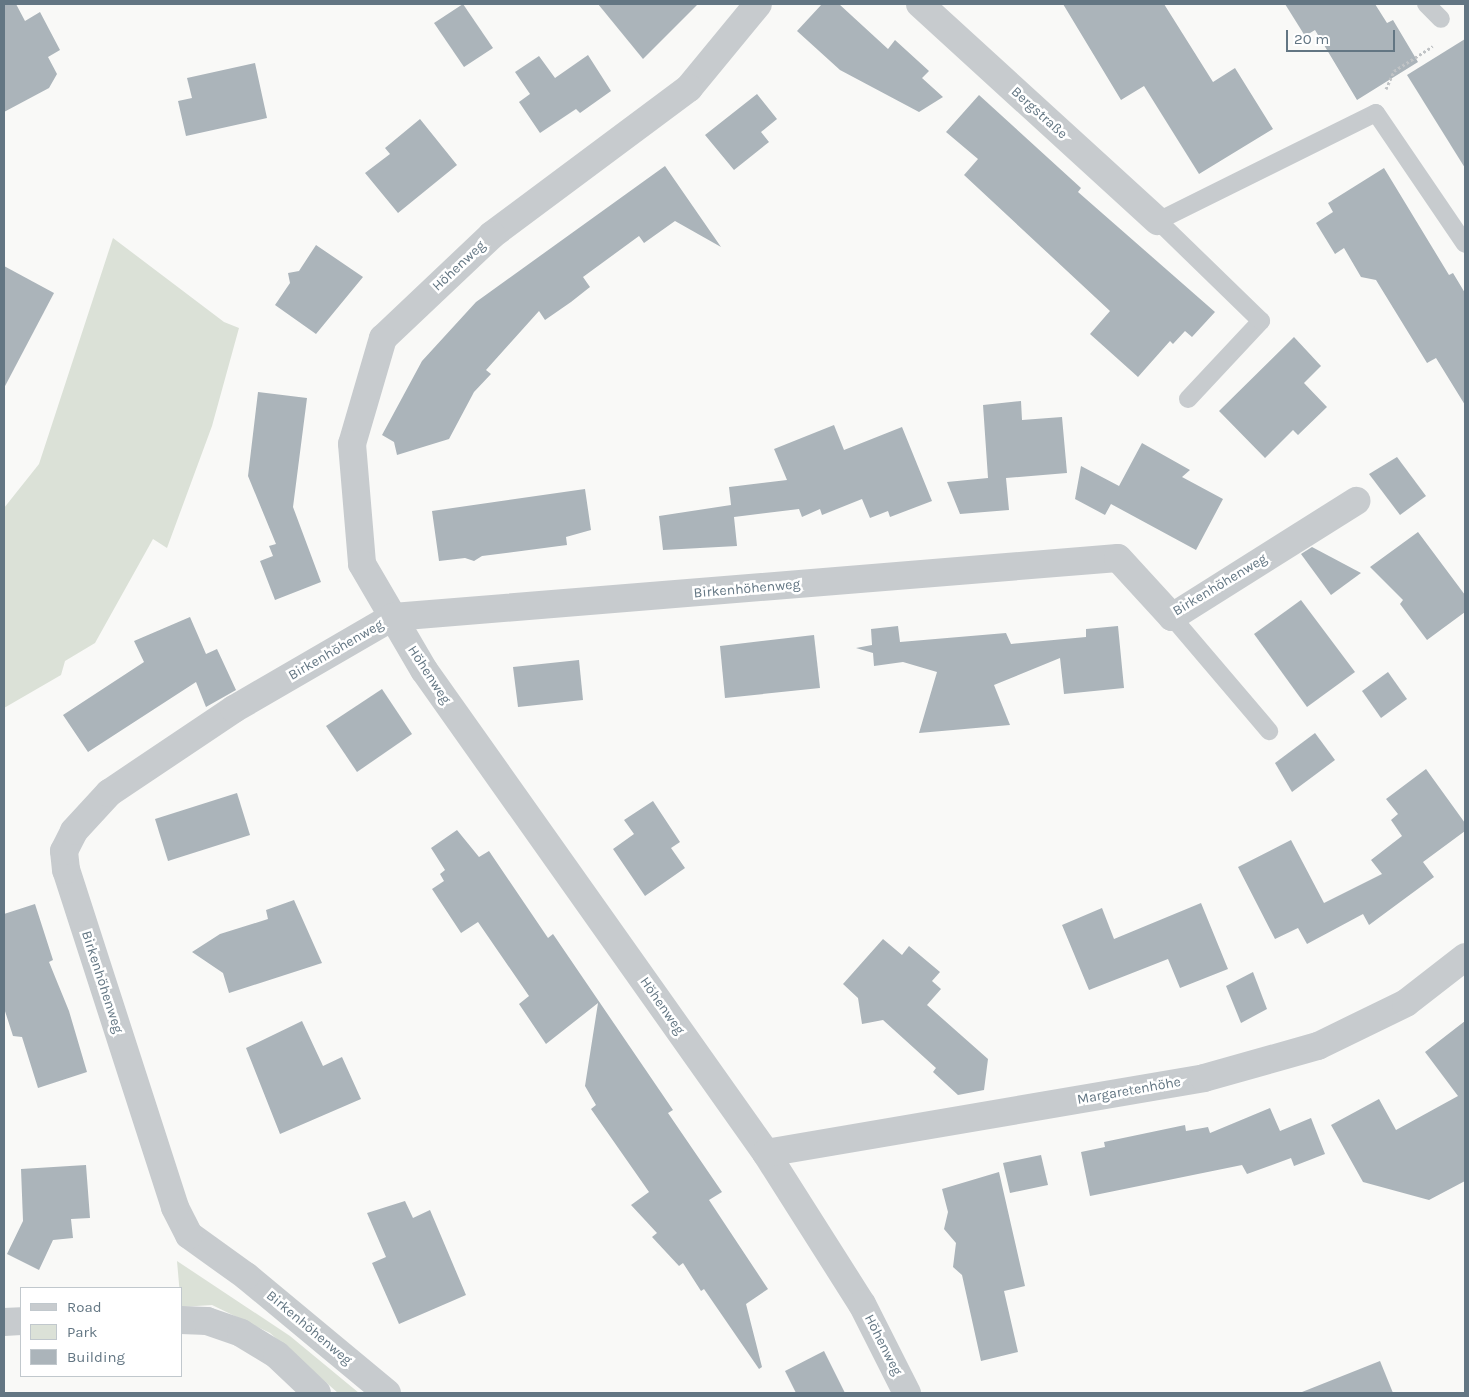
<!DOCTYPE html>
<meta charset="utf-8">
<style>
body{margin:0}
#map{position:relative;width:1469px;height:1397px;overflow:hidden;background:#f9f9f7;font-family:Karla,sans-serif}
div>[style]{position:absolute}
.green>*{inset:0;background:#dbe1d7}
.building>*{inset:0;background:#abb4ba}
.path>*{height:3px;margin-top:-1.5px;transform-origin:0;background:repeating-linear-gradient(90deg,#c0c3c5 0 2.5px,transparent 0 5px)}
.service>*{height:18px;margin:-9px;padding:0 9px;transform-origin:9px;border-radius:9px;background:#c7cbce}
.minor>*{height:28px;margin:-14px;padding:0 14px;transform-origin:14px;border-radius:14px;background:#c7cbce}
span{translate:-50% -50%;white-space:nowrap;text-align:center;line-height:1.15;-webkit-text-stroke:5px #fff;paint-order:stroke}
.street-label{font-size:14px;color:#637683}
.frame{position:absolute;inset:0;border:5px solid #637683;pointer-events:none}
.legend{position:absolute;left:20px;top:1287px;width:162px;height:90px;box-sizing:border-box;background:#fff;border:1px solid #c1c8cd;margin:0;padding:6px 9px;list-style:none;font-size:15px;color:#637683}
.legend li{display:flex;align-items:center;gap:10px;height:25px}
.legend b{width:25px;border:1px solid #c1c8cd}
.scale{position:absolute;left:1286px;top:30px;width:109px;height:22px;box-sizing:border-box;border:2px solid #637683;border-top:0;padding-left:6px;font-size:15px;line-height:18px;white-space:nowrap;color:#637683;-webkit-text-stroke:4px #fff;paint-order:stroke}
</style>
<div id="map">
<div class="green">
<i style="clip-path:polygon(113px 238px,224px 322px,239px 328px,212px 426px,167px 548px,153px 539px,95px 643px,65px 661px,61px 675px,4px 708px,4px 508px,39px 464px)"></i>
<i style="clip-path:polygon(177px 1261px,290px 1336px,359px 1393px,338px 1393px,270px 1333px,212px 1305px,181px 1307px)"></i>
</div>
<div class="building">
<i style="clip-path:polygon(4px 4px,16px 4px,25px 21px,40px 12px,60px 50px,48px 57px,57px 74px,49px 88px,4px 112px)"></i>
<i style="clip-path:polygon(463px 4px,493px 48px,464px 67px,434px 23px)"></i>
<i style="clip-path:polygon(598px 4px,698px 4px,643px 59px)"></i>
<i style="clip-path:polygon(822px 4px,839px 4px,888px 49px,895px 40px,929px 71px,922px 78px,943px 97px,919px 112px,840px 70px,797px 31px)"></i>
<i style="clip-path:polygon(1063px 4px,1164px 4px,1213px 82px,1235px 68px,1273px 129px,1199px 174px,1144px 86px,1121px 100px)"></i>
<i style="clip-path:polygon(1285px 4px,1375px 4px,1387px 23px,1393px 20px,1418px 62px,1357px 100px,1315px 30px,1305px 36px)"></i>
<i style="clip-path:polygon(1465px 39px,1465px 168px,1407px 75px)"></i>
<i style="clip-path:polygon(588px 55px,611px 91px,580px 113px,576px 109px,540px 133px,519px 102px,530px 94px,515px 72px,539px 56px,555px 78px)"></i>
<i style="clip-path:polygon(255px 63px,267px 118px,186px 136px,178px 101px,192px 98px,187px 78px)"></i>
<i style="clip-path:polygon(757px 94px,777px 119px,761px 132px,769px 142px,734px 170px,705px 135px)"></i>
<i style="clip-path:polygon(979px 95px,1081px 188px,1078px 192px,1215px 312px,1192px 337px,1185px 331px,1173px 344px,1170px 341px,1138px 377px,1090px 334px,1110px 311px,964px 175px,978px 159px,946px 132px)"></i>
<i style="clip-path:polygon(420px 119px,457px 165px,398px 213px,365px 173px,390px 154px,385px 148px)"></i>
<i style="clip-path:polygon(665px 166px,721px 247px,675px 221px,644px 243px,639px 236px,583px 277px,590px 287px,571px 302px,545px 320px,539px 311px,486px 370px,491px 374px,474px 392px,449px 439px,397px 455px,394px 442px,382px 435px,422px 361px,476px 302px)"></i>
<i style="clip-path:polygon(1384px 168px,1449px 275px,1453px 273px,1465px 293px,1465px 405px,1436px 358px,1427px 363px,1376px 280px,1361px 277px,1344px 248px,1335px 254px,1316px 223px,1333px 212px,1328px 203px)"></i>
<i style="clip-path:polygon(316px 245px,363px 277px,316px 334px,275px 305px,290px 283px,288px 273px,299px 271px)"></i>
<i style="clip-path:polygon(4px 266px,54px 293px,4px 388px)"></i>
<i style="clip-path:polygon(1294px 337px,1321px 366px,1304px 383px,1327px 407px,1298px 435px,1293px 430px,1265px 458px,1219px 411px)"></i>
<i style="clip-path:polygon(258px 392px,307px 398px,293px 507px,321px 582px,275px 600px,260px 561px,273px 556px,269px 546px,276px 544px,248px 476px)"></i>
<i style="clip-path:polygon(1021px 401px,1022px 420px,1062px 417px,1067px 473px,1006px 478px,1009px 510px,960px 514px,947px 482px,988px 478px,983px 405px)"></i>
<i style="clip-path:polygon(834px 425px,844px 450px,902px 427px,932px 501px,890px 517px,888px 511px,870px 518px,862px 499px,822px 515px,820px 509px,802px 517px,799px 509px,734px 517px,737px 546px,663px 550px,659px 516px,731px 505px,729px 487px,787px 480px,774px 449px)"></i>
<i style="clip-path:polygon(1142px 443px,1190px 470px,1182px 477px,1223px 499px,1196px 550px,1111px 504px,1105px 515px,1075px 499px,1081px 466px,1119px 486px)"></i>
<i style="clip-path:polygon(1397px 457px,1426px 496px,1400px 515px,1369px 474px)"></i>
<i style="clip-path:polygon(585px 489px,591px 530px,566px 537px,567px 545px,482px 556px,474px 561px,465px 558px,439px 561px,432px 511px)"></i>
<i style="clip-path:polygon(1418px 532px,1465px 595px,1465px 612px,1427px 640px,1400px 604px,1403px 600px,1370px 567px)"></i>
<i style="clip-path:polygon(1312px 547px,1361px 573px,1331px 595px,1301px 554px)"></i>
<i style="clip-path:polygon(1301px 600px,1355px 672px,1307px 707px,1254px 634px)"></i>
<i style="clip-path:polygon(190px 617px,206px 654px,217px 649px,236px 690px,206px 707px,196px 682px,88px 752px,63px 715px,144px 662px,134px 641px)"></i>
<i style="clip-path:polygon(898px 626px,900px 642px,1006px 633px,1011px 644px,1086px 637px,1086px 629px,1118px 626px,1124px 688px,1064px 694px,1060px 658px,994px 685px,1010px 725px,919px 733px,937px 672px,903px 662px,874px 666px,873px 653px,856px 648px,872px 645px,871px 629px)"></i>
<i style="clip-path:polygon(814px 635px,820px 688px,725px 698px,720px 646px)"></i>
<i style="clip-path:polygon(579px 660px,583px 700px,518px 707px,513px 667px)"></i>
<i style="clip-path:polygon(1388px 672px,1407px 699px,1381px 718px,1362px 691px)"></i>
<i style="clip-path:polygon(382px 689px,412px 734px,357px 772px,326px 726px)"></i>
<i style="clip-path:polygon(1315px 733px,1335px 760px,1292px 792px,1275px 763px)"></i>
<i style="clip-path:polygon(1426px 769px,1465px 823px,1465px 831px,1423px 862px,1434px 877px,1369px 925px,1363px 914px,1307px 944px,1298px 928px,1275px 939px,1238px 867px,1291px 840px,1324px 903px,1382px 874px,1371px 860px,1402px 836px,1391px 820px,1398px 814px,1386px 799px)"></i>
<i style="clip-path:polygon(237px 793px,250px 835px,168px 861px,155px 819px)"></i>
<i style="clip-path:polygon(653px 801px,680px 842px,671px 848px,685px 868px,645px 896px,613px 849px,634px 834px,624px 820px)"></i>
<i style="clip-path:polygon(457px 830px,479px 857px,489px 851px,548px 938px,553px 934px,673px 1110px,668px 1113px,722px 1192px,709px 1200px,768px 1289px,746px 1304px,762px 1367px,759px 1369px,704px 1289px,701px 1291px,683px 1263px,679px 1266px,652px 1237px,657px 1233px,631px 1205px,649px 1192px,591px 1109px,596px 1105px,585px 1086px,598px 1003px,546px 1044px,519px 1004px,529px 996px,478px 922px,461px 933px,432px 889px,444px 881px,440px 874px,445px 870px,431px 848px)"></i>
<i style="clip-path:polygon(294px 900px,322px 963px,229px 993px,223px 973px,192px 952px,220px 934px,268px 919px,266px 910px)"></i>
<i style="clip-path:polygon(1201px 903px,1228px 969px,1180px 988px,1168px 959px,1089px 990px,1062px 925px,1102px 908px,1114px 939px)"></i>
<i style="clip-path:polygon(35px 904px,53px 960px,49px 962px,69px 1011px,87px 1072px,38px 1088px,22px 1037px,13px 1036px,4px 1008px,4px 914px)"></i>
<i style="clip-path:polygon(883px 939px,902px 955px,909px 946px,940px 972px,932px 981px,941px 989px,927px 1005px,988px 1059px,984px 1090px,958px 1095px,933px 1072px,936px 1068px,883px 1020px,862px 1024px,858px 998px,843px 984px)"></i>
<i style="clip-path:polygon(1253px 972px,1267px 1009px,1241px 1023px,1226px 986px)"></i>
<i style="clip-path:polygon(302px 1021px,323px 1066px,342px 1057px,361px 1099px,280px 1134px,246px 1048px)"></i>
<i style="clip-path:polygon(1465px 1021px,1465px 1181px,1429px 1200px,1363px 1182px,1331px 1125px,1379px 1099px,1396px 1130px,1458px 1096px,1425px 1052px)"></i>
<i style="clip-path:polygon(1270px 1108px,1280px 1131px,1311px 1118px,1325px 1154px,1294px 1166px,1291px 1158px,1247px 1174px,1242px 1165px,1090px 1196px,1081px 1152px,1105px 1147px,1104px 1142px,1185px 1125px,1186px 1131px,1208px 1127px,1210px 1133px)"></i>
<i style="clip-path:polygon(1041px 1155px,1048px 1185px,1010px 1193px,1003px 1163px)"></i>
<i style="clip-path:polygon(86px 1165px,90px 1218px,71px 1219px,73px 1238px,53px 1240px,39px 1270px,7px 1254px,23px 1221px,21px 1169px)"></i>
<i style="clip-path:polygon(999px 1172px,1025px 1286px,1004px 1291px,1018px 1352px,981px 1361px,962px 1275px,953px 1267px,956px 1243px,944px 1229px,948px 1212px,942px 1189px)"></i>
<i style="clip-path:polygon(405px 1201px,413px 1218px,430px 1210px,466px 1295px,399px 1324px,372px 1263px,386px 1257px,367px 1213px)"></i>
<i style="clip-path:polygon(824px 1351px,845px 1393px,796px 1393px,785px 1371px)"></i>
<i style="clip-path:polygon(1380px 1361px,1393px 1393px,1302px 1393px,1302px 1392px)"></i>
</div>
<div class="path">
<i style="left:1386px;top:89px;width:20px;rotate:-66deg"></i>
<i style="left:1394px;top:71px;width:46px;rotate:-32.7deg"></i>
</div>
<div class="service">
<i style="left:1426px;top:4px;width:21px;rotate:45deg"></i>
<i style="left:1188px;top:399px;width:107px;rotate:-46.9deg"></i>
<i style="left:1261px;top:321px;width:144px;rotate:-135.8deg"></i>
<i style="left:1158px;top:221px;width:243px;rotate:-26.4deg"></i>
<i style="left:1376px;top:113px;width:158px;rotate:55.8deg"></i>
<i style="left:1172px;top:617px;width:150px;rotate:49.6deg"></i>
</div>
<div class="minor">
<i style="left:758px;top:4px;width:109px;rotate:129.4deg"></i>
<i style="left:689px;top:88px;width:246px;rotate:143.3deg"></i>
<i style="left:492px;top:235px;width:150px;rotate:136.6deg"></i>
<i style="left:383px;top:338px;width:110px;rotate:106.3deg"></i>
<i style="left:352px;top:444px;width:120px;rotate:85.2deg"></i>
<i style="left:362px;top:564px;width:123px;rotate:59.7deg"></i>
<i style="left:424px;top:670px;width:592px;rotate:54.7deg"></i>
<i style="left:766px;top:1153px;width:179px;rotate:57.6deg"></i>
<i style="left:862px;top:1304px;width:100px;rotate:63.2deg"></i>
<i style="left:920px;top:4px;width:322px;rotate:42.4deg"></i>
<i style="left:766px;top:1153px;width:444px;rotate:-9.7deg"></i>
<i style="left:1204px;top:1078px;width:118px;rotate:-15.7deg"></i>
<i style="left:1318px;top:1046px;width:98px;rotate:-26deg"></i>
<i style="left:1406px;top:1003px;width:75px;rotate:-37.9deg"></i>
<i style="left:181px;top:1320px;width:26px;rotate:2deg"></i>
<i style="left:207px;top:1321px;width:36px;rotate:19deg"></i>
<i style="left:241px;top:1333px;width:42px;rotate:31.4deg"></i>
<i style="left:277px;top:1355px;width:55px;rotate:43.5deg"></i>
<i style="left:4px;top:1322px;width:17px;rotate:-3deg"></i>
<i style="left:387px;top:1393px;width:183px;rotate:-140.3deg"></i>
<i style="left:246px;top:1276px;width:70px;rotate:-144.3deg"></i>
<i style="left:189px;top:1235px;width:31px;rotate:-117deg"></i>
<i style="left:175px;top:1207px;width:354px;rotate:-107.9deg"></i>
<i style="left:66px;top:870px;width:19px;rotate:-96deg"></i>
<i style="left:64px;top:851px;width:22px;rotate:-63deg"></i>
<i style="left:74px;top:831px;width:52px;rotate:-47.4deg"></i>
<i style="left:109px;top:793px;width:151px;rotate:-33.9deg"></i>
<i style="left:234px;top:709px;width:184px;rotate:-30.1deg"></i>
<i style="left:393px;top:617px;width:727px;rotate:-4.65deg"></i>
<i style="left:1118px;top:558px;width:80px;rotate:47.5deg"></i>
<i style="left:1172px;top:617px;width:218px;rotate:-32.2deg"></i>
</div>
<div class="street-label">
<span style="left:1039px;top:113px;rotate:42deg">Bergstraße</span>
<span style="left:459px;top:266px;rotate:-43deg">Höhenweg</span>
<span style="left:1220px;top:585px;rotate:-31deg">Birkenhöhenweg</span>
<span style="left:747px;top:589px;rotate:-5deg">Birkenhöhenweg</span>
<span style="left:336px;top:650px;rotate:-30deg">Birkenhöhenweg</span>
<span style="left:429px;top:675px;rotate:57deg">Höhenweg</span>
<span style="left:102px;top:982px;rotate:72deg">Birkenhöhenweg</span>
<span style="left:662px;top:1006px;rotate:55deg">Höhenweg</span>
<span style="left:1129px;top:1091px;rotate:-10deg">Margaretenhöhe</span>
<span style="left:309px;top:1328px;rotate:40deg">Birkenhöhenweg</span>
<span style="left:883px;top:1345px;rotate:63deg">Höhenweg</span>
</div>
<div class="frame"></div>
<ul class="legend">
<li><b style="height:6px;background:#c7cbce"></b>Road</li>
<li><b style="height:14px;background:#dbe1d7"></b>Park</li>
<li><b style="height:14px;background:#abb4ba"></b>Building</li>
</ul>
<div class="scale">20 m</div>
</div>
